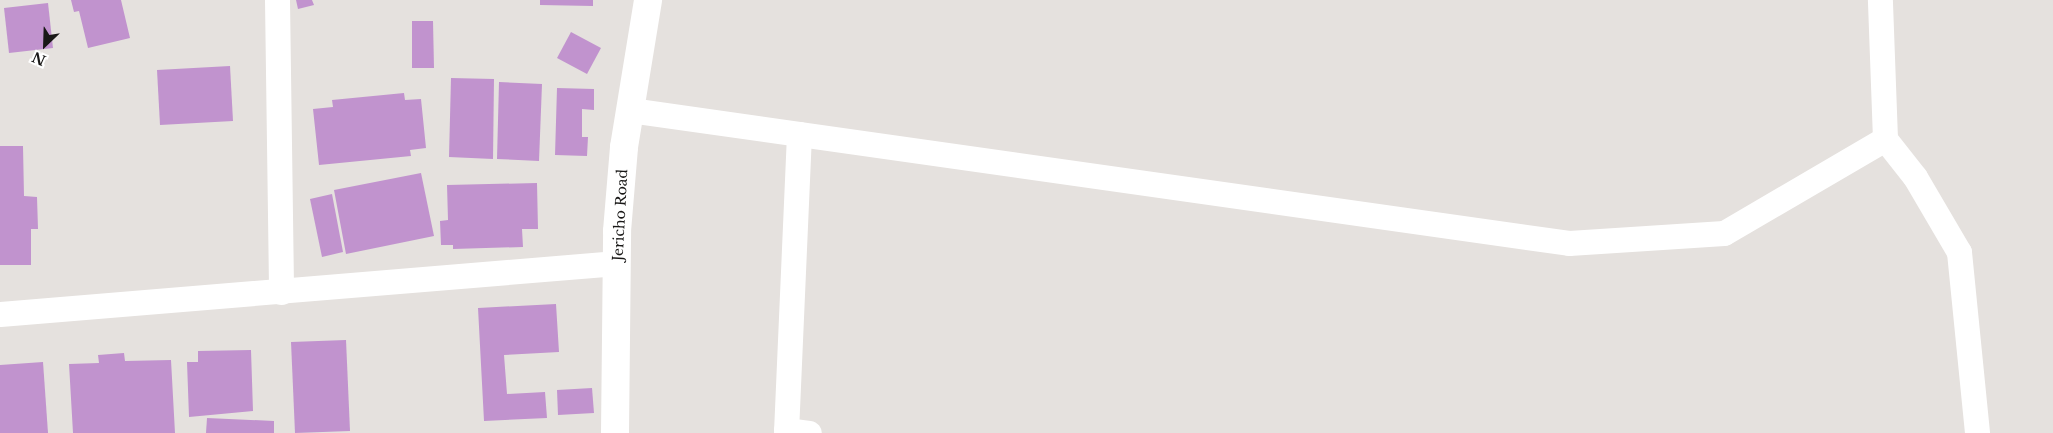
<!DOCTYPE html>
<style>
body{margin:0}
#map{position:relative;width:2053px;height:433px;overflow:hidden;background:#e5e1de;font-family:"Libre Baskerville",serif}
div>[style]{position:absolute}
.building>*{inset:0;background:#c193ce}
.minor>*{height:25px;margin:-12.5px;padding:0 12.5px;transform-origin:12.5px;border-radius:12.5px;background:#fff}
.tertiary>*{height:28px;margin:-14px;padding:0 14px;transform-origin:14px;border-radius:14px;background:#fff}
span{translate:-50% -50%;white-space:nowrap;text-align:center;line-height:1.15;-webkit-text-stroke:4.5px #fff;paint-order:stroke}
.street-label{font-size:14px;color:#191817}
.north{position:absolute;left:20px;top:20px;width:50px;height:50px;-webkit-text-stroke:4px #fff;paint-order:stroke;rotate:204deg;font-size:14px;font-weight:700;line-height:20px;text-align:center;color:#191817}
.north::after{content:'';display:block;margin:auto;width:18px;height:22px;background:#191817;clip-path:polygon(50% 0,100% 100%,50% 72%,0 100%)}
</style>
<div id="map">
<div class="building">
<i style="clip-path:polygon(71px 0,121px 0,130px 38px,88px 48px,79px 11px,74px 12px)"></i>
<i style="clip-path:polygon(296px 0,312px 0,314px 5px,298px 9px)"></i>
<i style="clip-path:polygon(540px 0,593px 0,593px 6px,540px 5px)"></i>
<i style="clip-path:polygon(48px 3px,53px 48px,9px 53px,4px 8px)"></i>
<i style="clip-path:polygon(412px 21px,433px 21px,434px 68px,412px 68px)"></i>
<i style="clip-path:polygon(571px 32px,601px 48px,587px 74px,557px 58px)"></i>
<i style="clip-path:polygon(230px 66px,233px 121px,160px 125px,157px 70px)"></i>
<i style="clip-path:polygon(451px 78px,494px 79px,493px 159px,449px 157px)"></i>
<i style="clip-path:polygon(499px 82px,542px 84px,539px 161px,497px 159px)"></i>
<i style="clip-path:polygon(557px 88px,594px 89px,594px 110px,582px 109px,582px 137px,588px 137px,587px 156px,555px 155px)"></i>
<i style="clip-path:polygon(404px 93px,405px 100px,421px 99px,426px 148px,410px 150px,411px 156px,319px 165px,313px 109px,333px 107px,332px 100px)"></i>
<i style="clip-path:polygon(0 146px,23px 146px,24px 196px,37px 197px,38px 229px,31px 229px,31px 265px,0 265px)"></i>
<i style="clip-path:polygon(421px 173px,434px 236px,346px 254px,334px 190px)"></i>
<i style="clip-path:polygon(537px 183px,538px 229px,522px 229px,523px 247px,453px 249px,453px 245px,441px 245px,440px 221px,448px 220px,447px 185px)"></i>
<i style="clip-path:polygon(332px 194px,343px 252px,322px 257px,310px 199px)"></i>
<i style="clip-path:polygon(556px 304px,559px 352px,504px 355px,507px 394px,545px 392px,547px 418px,484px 421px,478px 308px)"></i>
<i style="clip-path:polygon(346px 340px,350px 431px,295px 433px,291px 342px)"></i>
<i style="clip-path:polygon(251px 350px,253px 411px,189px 417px,187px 362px,198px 362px,198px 351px)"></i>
<i style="clip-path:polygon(124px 353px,125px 361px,171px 360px,175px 433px,73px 433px,69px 364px,99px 363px,98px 355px)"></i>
<i style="clip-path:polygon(43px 362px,48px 433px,0 433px,0 365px)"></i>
<i style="clip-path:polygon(592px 388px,594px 413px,558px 415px,557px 390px)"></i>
<i style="clip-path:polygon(207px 418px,274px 421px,274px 433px,206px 433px)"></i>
</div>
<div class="minor">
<i style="left:277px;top:0;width:292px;rotate:89.2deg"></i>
<i style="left:630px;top:110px;width:948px;rotate:8.06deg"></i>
<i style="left:1569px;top:243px;width:155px;rotate:-3.7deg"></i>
<i style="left:1724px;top:233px;width:186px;rotate:-30.3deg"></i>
<i style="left:1885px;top:139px;width:139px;rotate:-92.1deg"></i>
<i style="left:799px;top:134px;width:296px;rotate:92.5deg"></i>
<i style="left:786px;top:430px;width:23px;rotate:7deg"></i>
<i style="left:1885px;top:139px;width:48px;rotate:51.7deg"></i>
<i style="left:1915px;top:177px;width:87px;rotate:59.6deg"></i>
<i style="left:1959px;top:252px;width:182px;rotate:84.3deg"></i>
<i style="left:0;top:314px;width:619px;rotate:-4.73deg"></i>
</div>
<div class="tertiary">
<i style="left:615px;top:433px;width:202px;rotate:-89.4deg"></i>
<i style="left:617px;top:231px;width:84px;rotate:-85.2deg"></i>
<i style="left:624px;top:147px;width:149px;rotate:-80.7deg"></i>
</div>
<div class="street-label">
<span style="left:620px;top:215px;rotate:-87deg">Jericho Road</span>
</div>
<div class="north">N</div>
</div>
